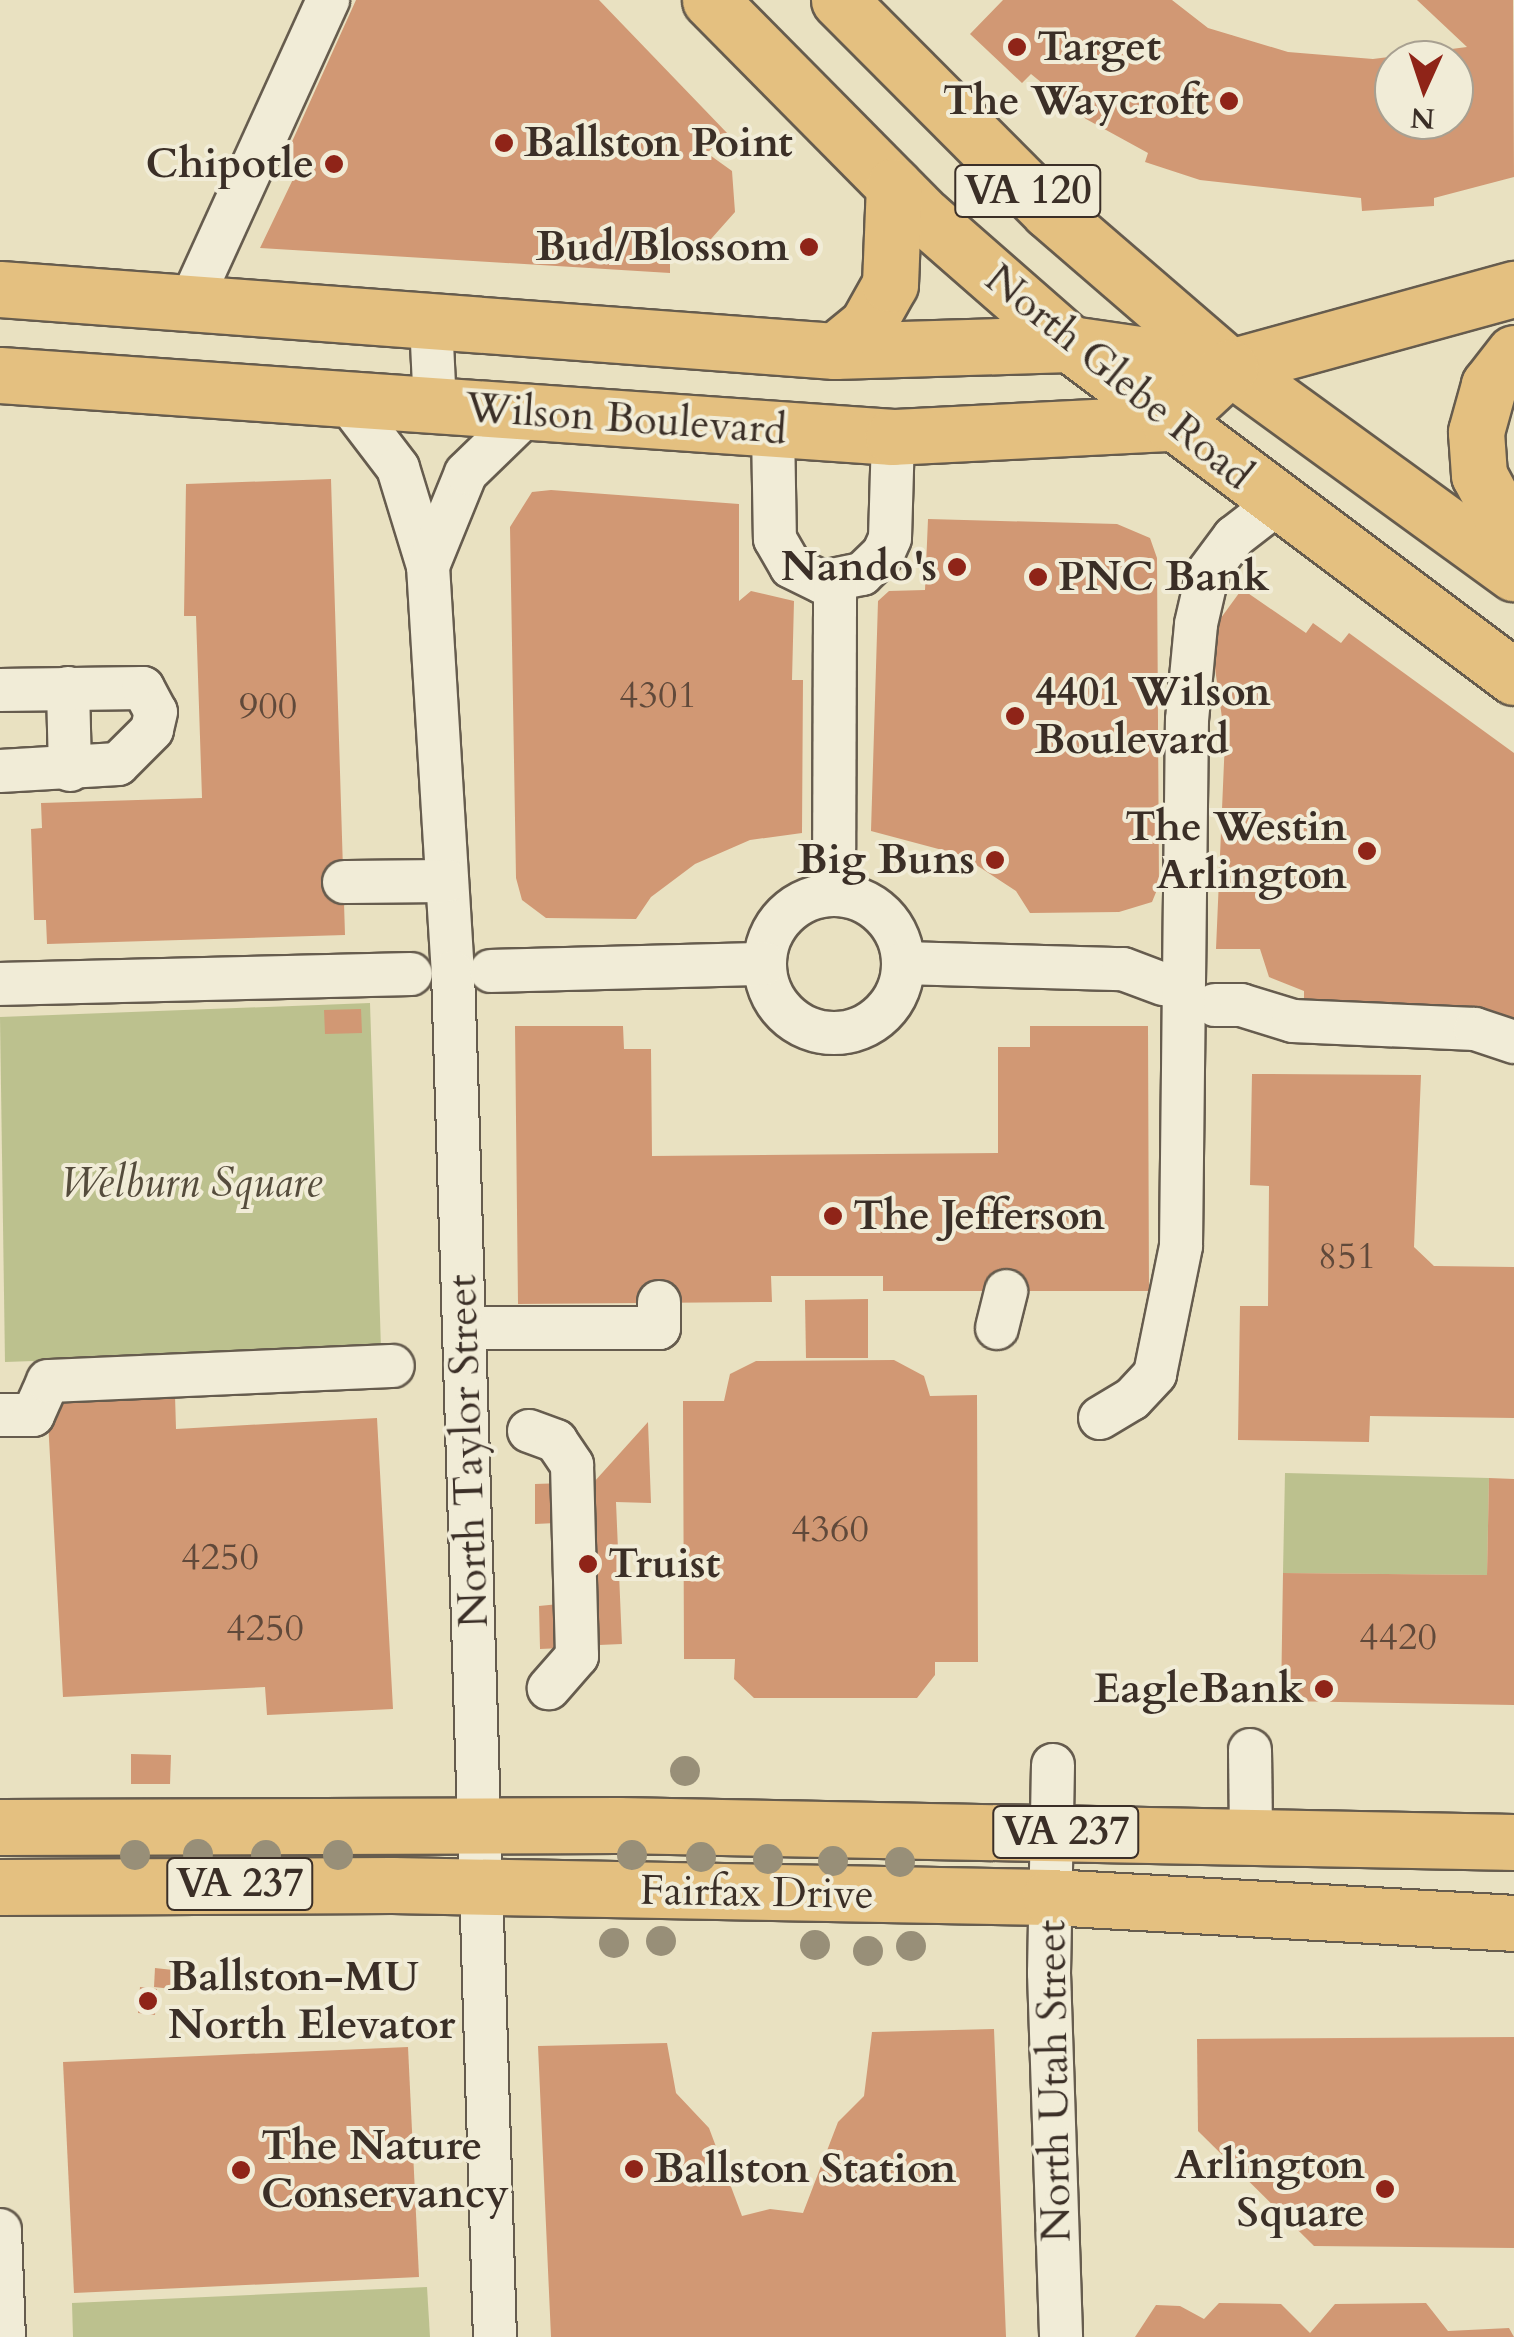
<!DOCTYPE html>
<style>
body{margin:0}
#map{position:relative;width:1514px;height:2337px;overflow:hidden;background:#e9e1c1;font-family:Cardo,serif}
div>[style]{position:absolute}
.green>*{inset:0;background:#bcc18e}
.building>*{inset:0;background:#d19874}
.roads{filter:drop-shadow(2px 0 #665c4e) drop-shadow(-2px 0 #665c4e) drop-shadow(0 2px #665c4e) drop-shadow(0 -2px #665c4e)}
.minor>*{height:42px;margin:-21px;padding:0 21px;transform-origin:21px;border-radius:21px;background:#f1ecd7}
.minor>.ring{margin:-21px;padding:0;box-sizing:content-box;background:none;border:42px solid #f1ecd7;border-radius:50%}
.major>*{height:55px;margin:-27.5px;padding:0 27.5px;transform-origin:27.5px;border-radius:27.5px;background:#e4c080}
.trees>*{width:30px;height:30px;margin:-15px;border-radius:50%;background:#988f78}
.dots>*{width:28px;height:28px;translate:-50% -50%;box-sizing:border-box;border:5px solid #f1ecd7;border-radius:50%}
span{translate:-50% -50%;white-space:nowrap;text-align:center;line-height:1.15;-webkit-text-stroke:8px #f1ecd7;paint-order:stroke}
.number-label{font-size:38px;color:#60493a}
.number-label span{-webkit-text-stroke-width:0}
.shield-label span{padding:2px 8px;background:#f1ecd7;border:2px solid;border-radius:8px;-webkit-text-stroke-width:0}
.shield-label{font-size:40px;color:#3b2f27;font-weight:700}
.poi-label{font-size:42px;color:#3b2f27;font-weight:700}
.left{translate:0 -50%;text-align:left}
.right{translate:-100% -50%;text-align:right}
.street-label{font-size:42px;color:#3b2f27}
.park-label{font-size:42px;color:#554c3c;font-style:italic}
.north{position:absolute;left:1374px;top:40px;width:100px;height:100px;box-sizing:border-box;background:#f1ecd7;border:2px solid #a8a091;border-radius:50%;rotate:183deg;font-size:28px;font-weight:700;line-height:40px;text-align:center;color:#3b2f27}
.north::after{content:'';display:block;margin:auto;width:35px;height:45px;background:#8f2418;clip-path:polygon(50% 0,100% 100%,50% 72%,0 100%)}
</style>
<div id="map">
<div class="green">
<i style="clip-path:polygon(370px 1003px,381px 1349px,5px 1362px,0 1017px)"></i>
<i style="clip-path:polygon(1285px 1473px,1489px 1478px,1487px 1575px,1283px 1573px)"></i>
<i style="clip-path:polygon(427px 2287px,430px 2337px,73px 2337px,72px 2303px)"></i>
</div>
<div class="building">
<i style="clip-path:polygon(356px 0,599px 0,728px 134px,707px 153px,732px 171px,735px 212px,711px 239px,670px 247px,670px 273px,260px 248px,296px 173px,281px 166px)"></i>
<i style="clip-path:polygon(evenodd,1003px 0,1172px 0,1208px 28px,1288px 52px,1373px 59px,1467px 47px,1417px 0,1513px 0,1514px 177px,1434px 198px,1434px 206px,1362px 211px,1361px 198px,1200px 180px,1145px 162px,1148px 153px,1086px 119px,1031px 74px,1022px 83px,970px 34px,1003px 0,1394px 60px,1454px 60px,1454px 120px,1394px 120px,1394px 60px)"></i>
<i style="clip-path:polygon(331px 479px,345px 935px,47px 944px,46px 920px,34px 920px,31px 829px,42px 828px,41px 803px,202px 798px,196px 616px,184px 616px,186px 484px)"></i>
<i style="clip-path:polygon(551px 490px,739px 504px,739px 601px,751px 591px,794px 601px,792px 680px,803px 680px,802px 833px,750px 840px,695px 864px,651px 897px,636px 919px,546px 918px,522px 900px,516px 878px,510px 527px,532px 492px)"></i>
<i style="clip-path:polygon(928px 519px,1117px 524px,1150px 538px,1157px 558px,1159px 885px,1152px 902px,1119px 912px,1030px 913px,1016px 891px,961px 855px,871px 831px,878px 601px,889px 591px,925px 590px)"></i>
<i style="clip-path:polygon(1242px 589px,1306px 633px,1313px 623px,1341px 643px,1349px 633px,1514px 753px,1514px 1030px,1304px 1011px,1304px 991px,1269px 977px,1260px 949px,1216px 949px,1225px 739px,1210px 633px)"></i>
<i style="clip-path:polygon(361px 1009px,362px 1033px,325px 1034px,324px 1010px)"></i>
<i style="clip-path:polygon(515px 1026px,623px 1026px,624px 1049px,651px 1049px,652px 1156px,998px 1153px,998px 1047px,1030px 1047px,1030px 1026px,1148px 1026px,1149px 1291px,883px 1291px,883px 1276px,771px 1276px,772px 1302px,518px 1304px)"></i>
<i style="clip-path:polygon(1252px 1074px,1421px 1075px,1414px 1247px,1434px 1266px,1514px 1267px,1514px 1418px,1370px 1416px,1369px 1442px,1238px 1440px,1240px 1306px,1268px 1306px,1269px 1186px,1250px 1185px)"></i>
<i style="clip-path:polygon(868px 1299px,868px 1358px,806px 1358px,805px 1300px)"></i>
<i style="clip-path:polygon(894px 1360px,924px 1376px,930px 1396px,977px 1395px,978px 1662px,935px 1662px,935px 1675px,917px 1698px,754px 1698px,734px 1679px,735px 1659px,684px 1659px,683px 1401px,724px 1401px,730px 1374px,756px 1361px)"></i>
<i style="clip-path:polygon(175px 1395px,176px 1429px,377px 1418px,393px 1709px,267px 1715px,265px 1687px,63px 1697px,47px 1402px)"></i>
<i style="clip-path:polygon(648px 1422px,651px 1503px,616px 1502px,622px 1644px,599px 1645px,599px 1626px,562px 1627px,562px 1648px,540px 1649px,539px 1606px,559px 1604px,556px 1523px,535px 1524px,535px 1484px,594px 1482px)"></i>
<i style="clip-path:polygon(1489px 1478px,1514px 1479px,1514px 1705px,1281px 1701px,1283px 1573px,1487px 1575px)"></i>
<i style="clip-path:polygon(131px 1754px,171px 1755px,170px 1784px,131px 1784px)"></i>
<i style="clip-path:polygon(155px 1968px,173px 1970px,172px 1989px,154px 1987px)"></i>
<i style="clip-path:polygon(140px 1987px,157px 1989px,155px 2015px,138px 2013px)"></i>
<i style="clip-path:polygon(994px 2029px,1006px 2337px,551px 2337px,538px 2046px,667px 2043px,676px 2093px,709px 2128px,742px 2216px,770px 2209px,803px 2213px,838px 2122px,864px 2096px,872px 2032px)"></i>
<i style="clip-path:polygon(1514px 2037px,1514px 2248px,1314px 2246px,1198px 2131px,1197px 2039px)"></i>
<i style="clip-path:polygon(408px 2047px,419px 2277px,74px 2293px,63px 2062px)"></i>
<i style="clip-path:polygon(1219px 2303px,1281px 2304px,1310px 2333px,1335px 2304px,1426px 2303px,1448px 2331px,1509px 2328px,1514px 2337px,1135px 2337px,1156px 2305px,1180px 2306px,1204px 2319px)"></i>
</div>
<div class="roads">
<div class="minor">
<i style="left:190px;top:303px;width:333px;rotate:-65.5deg"></i>
<i style="left:431px;top:322px;width:85px;rotate:87.3deg"></i>
<i style="left:347px;top:401px;width:84px;rotate:52.7deg"></i>
<i style="left:398px;top:468px;width:102px;rotate:73deg"></i>
<i style="left:428px;top:566px;width:407px;rotate:86.5deg"></i>
<i style="left:453px;top:972px;width:1366px;rotate:88.24deg"></i>
<i style="left:773px;top:429px;width:110px;rotate:89deg"></i>
<i style="left:775px;top:539px;width:32px;rotate:60deg"></i>
<i style="left:791px;top:567px;width:34px;rotate:26deg"></i>
<i style="left:822px;top:582px;width:41px;rotate:-11.3deg"></i>
<i style="left:862px;top:574px;width:29px;rotate:-44deg"></i>
<i style="left:883px;top:554px;width:17px;rotate:-66deg"></i>
<i style="left:890px;top:538px;width:101px;rotate:-88.3deg"></i>
<i style="left:428px;top:566px;width:100px;rotate:-67.8deg"></i>
<i style="left:466px;top:473px;width:86px;rotate:-44.1deg"></i>
<i style="left:68px;top:688px;width:82px;rotate:88.6deg"></i>
<i style="left:0;top:690px;width:143px;rotate:-0.8deg"></i>
<i style="left:143px;top:688px;width:27px;rotate:62deg"></i>
<i style="left:156px;top:712px;width:18px;rotate:103deg"></i>
<i style="left:152px;top:730px;width:48px;rotate:135deg"></i>
<i style="left:118px;top:764px;width:118px;rotate:176.6deg"></i>
<i style="left:344px;top:882px;width:103px;rotate:-0.6deg"></i>
<i style="left:834px;top:895px;width:313px;rotate:-89.8deg"></i>
<i class="ring" style="left:765px;top:895px;width:96px;height:96px"></i>
<i style="left:903px;top:963px;width:220px;rotate:1.6deg"></i>
<i style="left:1123px;top:969px;width:43px;rotate:20.6deg"></i>
<i style="left:491px;top:971px;width:274px;rotate:-1.5deg"></i>
<i style="left:0;top:984px;width:411px;rotate:-1.4deg"></i>
<i style="left:1215px;top:1005px;width:26px"></i>
<i style="left:1241px;top:1005px;width:54px;rotate:17.1deg"></i>
<i style="left:1293px;top:1021px;width:182px;rotate:2.5deg"></i>
<i style="left:1475px;top:1029px;width:41px;rotate:18.4deg"></i>
<i style="left:464px;top:1328px;width:195px"></i>
<i style="left:659px;top:1328px;width:26px;rotate:-90deg"></i>
<i style="left:997px;top:1328px;width:38px;rotate:-76deg"></i>
<i style="left:0;top:1415px;width:33px"></i>
<i style="left:33px;top:1415px;width:37px;rotate:-66deg"></i>
<i style="left:48px;top:1381px;width:345px;rotate:-2.5deg"></i>
<i style="left:1100px;top:1418px;width:37px;rotate:-31deg"></i>
<i style="left:1132px;top:1399px;width:34px;rotate:-47deg"></i>
<i style="left:1155px;top:1374px;width:131px;rotate:-78.5deg"></i>
<i style="left:1181px;top:1246px;width:526px;rotate:-89.35deg"></i>
<i style="left:1187px;top:720px;width:96px;rotate:-84.6deg"></i>
<i style="left:1196px;top:624px;width:53px;rotate:-77deg"></i>
<i style="left:1208px;top:572px;width:44px;rotate:-53.4deg"></i>
<i style="left:1234px;top:537px;width:56px;rotate:-37.7deg"></i>
<i style="left:529px;top:1431px;width:29px;rotate:20deg"></i>
<i style="left:556px;top:1441px;width:29px;rotate:56deg"></i>
<i style="left:572px;top:1465px;width:191px;rotate:88.5deg"></i>
<i style="left:577px;top:1656px;width:43px;rotate:131.2deg"></i>
<i style="left:1250px;top:1750px;width:86px;rotate:89.3deg"></i>
<i style="left:1053px;top:1765px;width:208px;rotate:91.1deg"></i>
<i style="left:1049px;top:1973px;width:364px;rotate:88.1deg"></i>
<i style="left:0;top:2230px;width:107px;rotate:87.9deg"></i>
</div>
<div class="major">
<i style="left:710px;top:0;width:305px;rotate:45.3deg"></i>
<i style="left:925px;top:217px;width:193px;rotate:41.2deg"></i>
<i style="left:1070px;top:344px;width:555px;rotate:36.87deg"></i>
<i style="left:839px;top:0;width:298px;rotate:45.1deg"></i>
<i style="left:1049px;top:211px;width:239px;rotate:40.8deg"></i>
<i style="left:1230px;top:367px;width:351px;rotate:36deg"></i>
<i style="left:0;top:289px;width:837px;rotate:4.25deg"></i>
<i style="left:835px;top:351px;width:235px;rotate:-1.7deg"></i>
<i style="left:1070px;top:344px;width:162px;rotate:8.2deg"></i>
<i style="left:1230px;top:367px;width:295px;rotate:-15.4deg"></i>
<i style="left:835px;top:351px;width:41px;rotate:-39.1deg"></i>
<i style="left:867px;top:325px;width:47px;rotate:-60.7deg"></i>
<i style="left:890px;top:284px;width:98px;rotate:-87.7deg"></i>
<i style="left:1514px;top:353px;width:41px;rotate:128deg"></i>
<i style="left:1489px;top:385px;width:49px;rotate:105.5deg"></i>
<i style="left:1476px;top:432px;width:43px;rotate:86deg"></i>
<i style="left:1479px;top:475px;width:74px;rotate:61.7deg"></i>
<i style="left:0;top:375px;width:895px;rotate:3.97deg"></i>
<i style="left:893px;top:437px;width:277px;rotate:-2.9deg"></i>
<i style="left:1170px;top:423px;width:82px;rotate:-43deg"></i>
<i style="left:0;top:1827px;width:618px;rotate:-0.19deg"></i>
<i style="left:618px;top:1825px;width:896px;rotate:1.09deg"></i>
<i style="left:0;top:1887px;width:392px;rotate:-0.3deg"></i>
<i style="left:392px;top:1885px;width:658px;rotate:1.04deg"></i>
<i style="left:1050px;top:1897px;width:465px;rotate:3.2deg"></i>
</div>
</div>
<div class="trees">
<i style="left:685px;top:1771px"></i>
<i style="left:198px;top:1854px"></i>
<i style="left:135px;top:1855px"></i>
<i style="left:266px;top:1855px"></i>
<i style="left:338px;top:1855px"></i>
<i style="left:632px;top:1855px"></i>
<i style="left:701px;top:1857px"></i>
<i style="left:768px;top:1859px"></i>
<i style="left:833px;top:1861px"></i>
<i style="left:900px;top:1862px"></i>
<i style="left:661px;top:1941px"></i>
<i style="left:614px;top:1943px"></i>
<i style="left:815px;top:1945px"></i>
<i style="left:911px;top:1946px"></i>
<i style="left:868px;top:1951px"></i>
</div>
<div class="dots">
<i style="left:1017px;top:47px;background:#8f2418"></i>
<i style="left:1229px;top:101px;background:#8f2418"></i>
<i style="left:504px;top:143px;background:#8f2418"></i>
<i style="left:334px;top:164px;background:#8f2418"></i>
<i style="left:809px;top:247px;background:#8f2418"></i>
<i style="left:957px;top:567px;background:#8f2418"></i>
<i style="left:1038px;top:577px;background:#8f2418"></i>
<i style="left:1015px;top:716px;background:#8f2418"></i>
<i style="left:1367px;top:851px;background:#8f2418"></i>
<i style="left:995px;top:860px;background:#8f2418"></i>
<i style="left:833px;top:1216px;background:#8f2418"></i>
<i style="left:588px;top:1564px;background:#8f2418"></i>
<i style="left:1324px;top:1689px;background:#8f2418"></i>
<i style="left:148px;top:2001px;background:#8f2418"></i>
<i style="left:634px;top:2169px;background:#8f2418"></i>
<i style="left:241px;top:2170px;background:#8f2418"></i>
<i style="left:1385px;top:2189px;background:#8f2418"></i>
</div>
<div class="number-label">
<span style="left:658px;top:696px">4301</span>
<span style="left:268px;top:707px">900</span>
<span style="left:1347px;top:1257px">851</span>
<span style="left:830px;top:1530px">4360</span>
<span style="left:220px;top:1558px">4250</span>
<span style="left:265px;top:1629px">4250</span>
<span style="left:1398px;top:1638px">4420</span>
</div>
<div class="shield-label">
<span style="left:1028px;top:191px">VA 120</span>
<span style="left:1066px;top:1832px">VA 237</span>
<span style="left:240px;top:1884px">VA 237</span>
</div>
<div class="poi-label">
<span class="left" style="left:1037px;top:47px">Target</span>
<span class="right" style="left:1209px;top:101px">The Waycroft</span>
<span class="left" style="left:524px;top:143px">Ballston Point</span>
<span class="right" style="left:314px;top:164px">Chipotle</span>
<span class="right" style="left:789px;top:247px">Bud/Blossom</span>
<span class="right" style="left:937px;top:567px">Nando's</span>
<span class="left" style="left:1058px;top:577px">PNC Bank</span>
<span class="left" style="left:1035px;top:716px">4401 Wilson<br>Boulevard</span>
<span class="right" style="left:1347px;top:851px">The Westin<br>Arlington</span>
<span class="right" style="left:975px;top:860px">Big Buns</span>
<span class="left" style="left:853px;top:1216px">The Jefferson</span>
<span class="left" style="left:608px;top:1564px">Truist</span>
<span class="right" style="left:1304px;top:1689px">EagleBank</span>
<span class="left" style="left:168px;top:2001px">Ballston-MU<br>North Elevator</span>
<span class="left" style="left:261px;top:2170px">The Nature<br>Conservancy</span>
<span class="right" style="left:1365px;top:2189px">Arlington<br>Square</span>
<span class="left" style="left:654px;top:2169px">Ballston Station</span>
</div>
<div class="street-label">
<span style="left:1119px;top:377px;rotate:39deg">North Glebe Road</span>
<span style="left:626px;top:419px;rotate:4deg">Wilson Boulevard</span>
<span style="left:468px;top:1451px;rotate:-92deg">North Taylor Street</span>
<span style="left:757px;top:1893px;rotate:1deg">Fairfax Drive</span>
<span style="left:1054px;top:2081px;rotate:-91deg">North Utah Street</span>
</div>
<div class="park-label">
<span style="left:191px;top:1183px">Welburn Square</span>
</div>
<div class="north">N</div>
</div>
